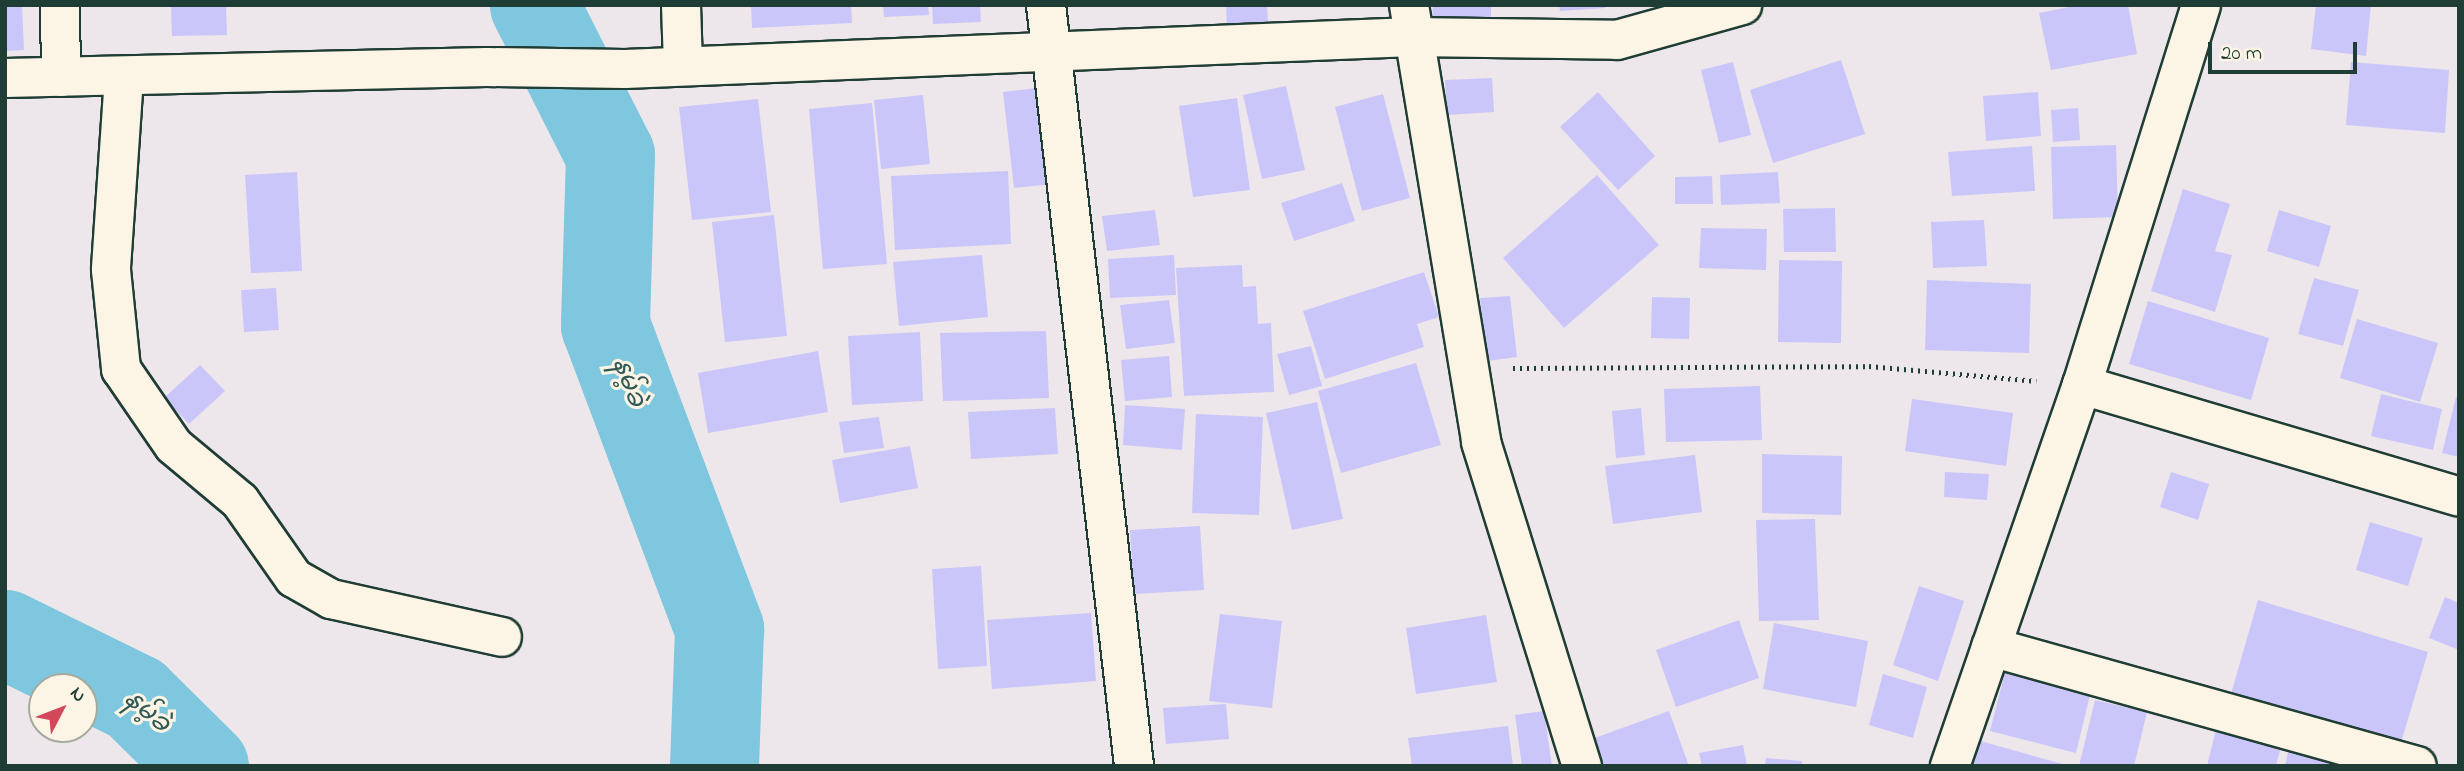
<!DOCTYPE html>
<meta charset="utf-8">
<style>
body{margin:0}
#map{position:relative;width:2464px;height:771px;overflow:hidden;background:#ede7eb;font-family:"Indie Flower","Noto Sans Myanmar",sans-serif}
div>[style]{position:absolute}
.river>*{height:89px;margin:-44.5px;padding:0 44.5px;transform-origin:44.5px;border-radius:44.5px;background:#7ec7de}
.building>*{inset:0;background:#cbc6f9}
.path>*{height:4.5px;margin-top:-2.25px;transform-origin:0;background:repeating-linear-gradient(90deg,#1f3d34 0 2px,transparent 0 7px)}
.roads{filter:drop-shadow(2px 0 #1f3d34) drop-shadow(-2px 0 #1f3d34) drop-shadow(0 2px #1f3d34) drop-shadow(0 -2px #1f3d34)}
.minor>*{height:38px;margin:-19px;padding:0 19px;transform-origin:19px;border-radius:19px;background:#fcf5e5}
span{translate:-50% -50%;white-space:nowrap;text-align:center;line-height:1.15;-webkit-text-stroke:6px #fcf5e5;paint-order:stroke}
.water-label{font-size:26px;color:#325956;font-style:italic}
.frame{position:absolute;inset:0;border:7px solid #1f3d34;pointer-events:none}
.north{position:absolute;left:28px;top:673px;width:70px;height:70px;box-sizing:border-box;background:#fcf5e5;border:2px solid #a4ab9e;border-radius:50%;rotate:48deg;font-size:19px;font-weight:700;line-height:28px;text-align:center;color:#1f3d34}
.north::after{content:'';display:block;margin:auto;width:24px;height:32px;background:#d1495b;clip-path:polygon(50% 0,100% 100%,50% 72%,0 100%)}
.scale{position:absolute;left:2208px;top:42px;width:149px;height:32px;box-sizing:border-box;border:4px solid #1f3d34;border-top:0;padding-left:9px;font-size:21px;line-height:24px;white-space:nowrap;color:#1f3d34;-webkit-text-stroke:5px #fcf5e5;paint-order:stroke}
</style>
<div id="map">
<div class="river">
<i style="left:534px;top:5px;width:168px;rotate:63.1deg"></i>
<i style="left:610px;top:155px;width:170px;rotate:91.7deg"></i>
<i style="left:605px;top:325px;width:325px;rotate:69.4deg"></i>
<i style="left:719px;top:629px;width:137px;rotate:92.1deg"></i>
<i style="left:5px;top:634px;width:145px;rotate:26.2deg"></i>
<i style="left:135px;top:698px;width:97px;rotate:44.6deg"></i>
</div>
<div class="building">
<i style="clip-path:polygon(5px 5px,22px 5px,24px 50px,5px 51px)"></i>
<i style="clip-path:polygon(171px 5px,226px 5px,227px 35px,172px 36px)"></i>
<i style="clip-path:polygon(751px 5px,851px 5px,852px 23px,752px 28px)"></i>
<i style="clip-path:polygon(883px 5px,928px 5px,929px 15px,884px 17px)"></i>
<i style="clip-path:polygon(932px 5px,980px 5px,981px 22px,933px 24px)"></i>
<i style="clip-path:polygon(1226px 5px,1267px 5px,1268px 23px,1227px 26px)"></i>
<i style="clip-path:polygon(1433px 5px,1491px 5px,1491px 22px,1432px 21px)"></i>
<i style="clip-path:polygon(1559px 5px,1604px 5px,1605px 8px,1560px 11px)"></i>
<i style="clip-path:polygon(2079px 5px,2128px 5px,2137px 54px,2051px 70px,2039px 13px)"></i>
<i style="clip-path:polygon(2316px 5px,2371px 5px,2366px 56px,2311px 49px)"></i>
<i style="clip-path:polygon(1841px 60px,1865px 134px,1773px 163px,1750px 90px)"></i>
<i style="clip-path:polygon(1733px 62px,1751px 135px,1719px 143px,1701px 70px)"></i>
<i style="clip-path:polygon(2351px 62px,2449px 70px,2445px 133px,2346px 125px)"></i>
<i style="clip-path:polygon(1492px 78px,1494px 112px,1447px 115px,1445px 80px)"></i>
<i style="clip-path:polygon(1053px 86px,1063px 183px,1014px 188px,1003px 92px)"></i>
<i style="clip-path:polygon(1286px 86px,1305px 170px,1262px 179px,1243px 95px)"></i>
<i style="clip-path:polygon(1598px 92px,1655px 156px,1618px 190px,1560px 127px)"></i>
<i style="clip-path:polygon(2038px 92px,2041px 136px,1986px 141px,1983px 96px)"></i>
<i style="clip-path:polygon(1383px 94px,1410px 198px,1362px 211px,1335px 107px)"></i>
<i style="clip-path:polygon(923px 95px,930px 164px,881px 169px,874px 100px)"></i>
<i style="clip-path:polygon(1237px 98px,1250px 190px,1193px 197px,1179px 106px)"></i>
<i style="clip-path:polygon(758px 99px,771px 212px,692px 220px,679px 107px)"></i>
<i style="clip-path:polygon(872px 103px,887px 264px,823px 269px,809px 109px)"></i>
<i style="clip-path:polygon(2078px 108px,2080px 140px,2053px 142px,2051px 110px)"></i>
<i style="clip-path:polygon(2116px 145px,2118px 217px,2053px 219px,2051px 147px)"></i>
<i style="clip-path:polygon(2032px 146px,2035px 191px,1952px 196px,1948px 152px)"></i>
<i style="clip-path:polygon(1008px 171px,1011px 244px,895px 250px,891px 176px)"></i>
<i style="clip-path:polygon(297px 172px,302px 271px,251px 273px,245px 175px)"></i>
<i style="clip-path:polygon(1778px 172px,1780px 203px,1721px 205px,1720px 175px)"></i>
<i style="clip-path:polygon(1597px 175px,1659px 245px,1564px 328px,1503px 258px)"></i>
<i style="clip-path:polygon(1712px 176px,1713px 204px,1675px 204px,1675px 177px)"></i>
<i style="clip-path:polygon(1342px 183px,1355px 221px,1294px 241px,1281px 203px)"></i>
<i style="clip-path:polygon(2183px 189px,2230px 204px,2215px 251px,2232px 255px,2215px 312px,2151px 291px)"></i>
<i style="clip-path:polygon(1835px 208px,1836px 252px,1784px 252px,1783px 209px)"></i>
<i style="clip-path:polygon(1155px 210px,1160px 245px,1107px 251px,1102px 216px)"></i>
<i style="clip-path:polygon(2279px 210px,2331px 226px,2319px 267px,2267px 251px)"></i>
<i style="clip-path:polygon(774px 215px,787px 336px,725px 342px,712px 222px)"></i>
<i style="clip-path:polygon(1984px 220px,1987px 266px,1933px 268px,1931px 222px)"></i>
<i style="clip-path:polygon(1701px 228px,1767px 229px,1766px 270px,1699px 268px)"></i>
<i style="clip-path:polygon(982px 255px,988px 317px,899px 326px,893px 262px)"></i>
<i style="clip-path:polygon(1174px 255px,1176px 295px,1110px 298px,1108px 259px)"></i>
<i style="clip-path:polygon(1779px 260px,1842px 261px,1841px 343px,1778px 342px)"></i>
<i style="clip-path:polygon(1242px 265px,1243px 287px,1256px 286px,1258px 324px,1271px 323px,1274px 392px,1184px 396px,1176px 268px)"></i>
<i style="clip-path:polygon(1424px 272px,1439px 317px,1417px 324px,1424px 347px,1325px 379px,1303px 311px)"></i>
<i style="clip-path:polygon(2314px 278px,2359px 290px,2343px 346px,2298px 334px)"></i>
<i style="clip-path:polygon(1927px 280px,2031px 284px,2029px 353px,1925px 350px)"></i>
<i style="clip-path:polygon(276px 288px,279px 330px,244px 332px,241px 290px)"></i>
<i style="clip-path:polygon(1510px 296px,1517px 357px,1487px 361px,1480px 298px)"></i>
<i style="clip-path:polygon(1652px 297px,1690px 298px,1689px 339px,1651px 338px)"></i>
<i style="clip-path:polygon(1169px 300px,1175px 343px,1126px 349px,1120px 305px)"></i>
<i style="clip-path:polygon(2148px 301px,2269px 338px,2251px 400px,2129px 364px)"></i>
<i style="clip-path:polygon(2357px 319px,2438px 343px,2420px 402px,2340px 378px)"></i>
<i style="clip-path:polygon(1046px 331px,1049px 398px,943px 401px,940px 333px)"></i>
<i style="clip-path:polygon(920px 332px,923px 401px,852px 405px,848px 336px)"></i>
<i style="clip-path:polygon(1311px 346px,1322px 386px,1289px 395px,1277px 354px)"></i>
<i style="clip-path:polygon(818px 351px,828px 412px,708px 433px,698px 373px)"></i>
<i style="clip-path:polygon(1169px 356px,1172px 397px,1125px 401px,1121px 360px)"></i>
<i style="clip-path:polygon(1416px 363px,1441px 445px,1341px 473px,1318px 391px)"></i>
<i style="clip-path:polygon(200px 365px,225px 391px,189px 424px,164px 398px)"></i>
<i style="clip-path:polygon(1760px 386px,1762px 440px,1666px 442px,1664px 389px)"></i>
<i style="clip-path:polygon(2381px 394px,2442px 409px,2433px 450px,2371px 436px)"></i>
<i style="clip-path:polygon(2456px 397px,2459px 398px,2459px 457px,2442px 453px)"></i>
<i style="clip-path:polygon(1912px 399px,2013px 413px,2006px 466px,1905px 451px)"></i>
<i style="clip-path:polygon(1317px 402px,1343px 519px,1292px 530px,1266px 413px)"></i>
<i style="clip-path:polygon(1125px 405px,1185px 409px,1182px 450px,1123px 445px)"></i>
<i style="clip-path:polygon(1055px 408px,1058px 454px,971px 459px,968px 412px)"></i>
<i style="clip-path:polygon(1641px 408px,1645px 455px,1616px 458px,1612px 411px)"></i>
<i style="clip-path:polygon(1196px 414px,1263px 417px,1259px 515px,1192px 513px)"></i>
<i style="clip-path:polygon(879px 417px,884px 448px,844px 453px,839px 422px)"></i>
<i style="clip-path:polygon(910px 446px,918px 488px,840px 503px,832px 460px)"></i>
<i style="clip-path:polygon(1762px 454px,1842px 456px,1841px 515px,1762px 513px)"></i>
<i style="clip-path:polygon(1695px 455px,1702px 512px,1613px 524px,1605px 466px)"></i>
<i style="clip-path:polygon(1945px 472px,1989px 474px,1987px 500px,1944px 497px)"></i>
<i style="clip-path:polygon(2171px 472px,2209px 484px,2198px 520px,2160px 507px)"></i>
<i style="clip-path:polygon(1815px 519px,1819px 620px,1759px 621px,1756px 520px)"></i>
<i style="clip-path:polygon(2370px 522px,2423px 538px,2408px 586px,2356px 570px)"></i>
<i style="clip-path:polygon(1200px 526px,1204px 590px,1134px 594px,1130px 530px)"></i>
<i style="clip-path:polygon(981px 566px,987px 666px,938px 669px,932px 569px)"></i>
<i style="clip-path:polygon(1919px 586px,1964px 601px,1938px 681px,1893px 665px)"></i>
<i style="clip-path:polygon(2445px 597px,2459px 603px,2459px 650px,2429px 638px)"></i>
<i style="clip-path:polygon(2258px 600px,2428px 652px,2400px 746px,2231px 694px)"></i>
<i style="clip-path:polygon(1091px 613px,1096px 681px,992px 689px,987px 620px)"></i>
<i style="clip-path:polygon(1220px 614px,1282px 621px,1272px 708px,1209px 701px)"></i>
<i style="clip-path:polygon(1486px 615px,1497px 682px,1416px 694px,1406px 628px)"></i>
<i style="clip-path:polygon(1739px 620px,1759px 678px,1676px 707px,1656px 650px)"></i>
<i style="clip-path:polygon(1774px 623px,1868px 641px,1856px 707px,1763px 689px)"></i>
<i style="clip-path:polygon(2005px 672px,2090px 695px,2076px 753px,1990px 731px)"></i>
<i style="clip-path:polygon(1883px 674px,1927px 687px,1913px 738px,1869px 725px)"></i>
<i style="clip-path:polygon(2095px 700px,2147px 712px,2134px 766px,2079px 766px)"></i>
<i style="clip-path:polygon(1226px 704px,1229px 739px,1166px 744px,1163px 708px)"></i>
<i style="clip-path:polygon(1544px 711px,1552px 766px,1522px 766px,1515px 715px)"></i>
<i style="clip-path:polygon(1669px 711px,1689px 766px,1598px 766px,1589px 740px)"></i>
<i style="clip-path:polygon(1508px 726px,1513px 766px,1412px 766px,1408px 738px)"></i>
<i style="clip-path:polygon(2216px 729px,2281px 747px,2276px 766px,2207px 766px)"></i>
<i style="clip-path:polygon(1977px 740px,2066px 765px,2066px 766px,1970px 766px)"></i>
<i style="clip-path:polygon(1743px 745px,1747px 766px,1702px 766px,1699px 753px)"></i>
<i style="clip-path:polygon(2289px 747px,2352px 766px,2285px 766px)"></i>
<i style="clip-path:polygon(1766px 758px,1802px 761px,1802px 766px,1765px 766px)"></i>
</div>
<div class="path">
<i style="left:1513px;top:368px;width:356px;rotate:-0.3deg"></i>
<i style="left:1869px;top:366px;width:168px;rotate:5.1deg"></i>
</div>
<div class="roads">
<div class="minor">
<i style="left:60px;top:5px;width:72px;rotate:89.2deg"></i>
<i style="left:681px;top:5px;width:61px;rotate:88.1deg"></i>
<i style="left:1046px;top:5px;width:766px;rotate:83.4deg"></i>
<i style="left:1409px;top:5px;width:443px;rotate:80.6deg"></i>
<i style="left:1481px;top:442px;width:339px;rotate:72.7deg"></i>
<i style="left:124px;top:77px;width:193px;rotate:93.9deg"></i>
<i style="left:111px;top:270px;width:100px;rotate:84.2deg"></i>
<i style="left:121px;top:369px;width:93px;rotate:55.5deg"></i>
<i style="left:174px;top:446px;width:86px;rotate:39.8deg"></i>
<i style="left:240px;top:501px;width:94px;rotate:55deg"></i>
<i style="left:294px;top:578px;width:43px;rotate:29.6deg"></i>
<i style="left:331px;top:599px;width:175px;rotate:12.5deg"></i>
<i style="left:5px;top:78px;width:482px;rotate:-1.3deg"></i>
<i style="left:487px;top:67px;width:138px;rotate:0.8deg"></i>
<i style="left:625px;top:69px;width:788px;rotate:-2.33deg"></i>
<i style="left:1412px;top:37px;width:205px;rotate:0.8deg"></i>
<i style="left:1617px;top:40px;width:130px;rotate:-15.6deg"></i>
<i style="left:2082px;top:385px;width:393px;rotate:16.5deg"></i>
<i style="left:1991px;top:647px;width:442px;rotate:15.6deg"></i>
<i style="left:1950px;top:766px;width:403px;rotate:-70.9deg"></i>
<i style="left:2082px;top:385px;width:398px;rotate:-72.6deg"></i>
</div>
</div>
<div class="water-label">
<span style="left:627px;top:383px;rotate:69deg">နမ့်ခဲ</span>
<span style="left:146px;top:713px;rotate:40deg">နမ့်ခဲ</span>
</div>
<div class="frame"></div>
<div class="north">N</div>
<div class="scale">20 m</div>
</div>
